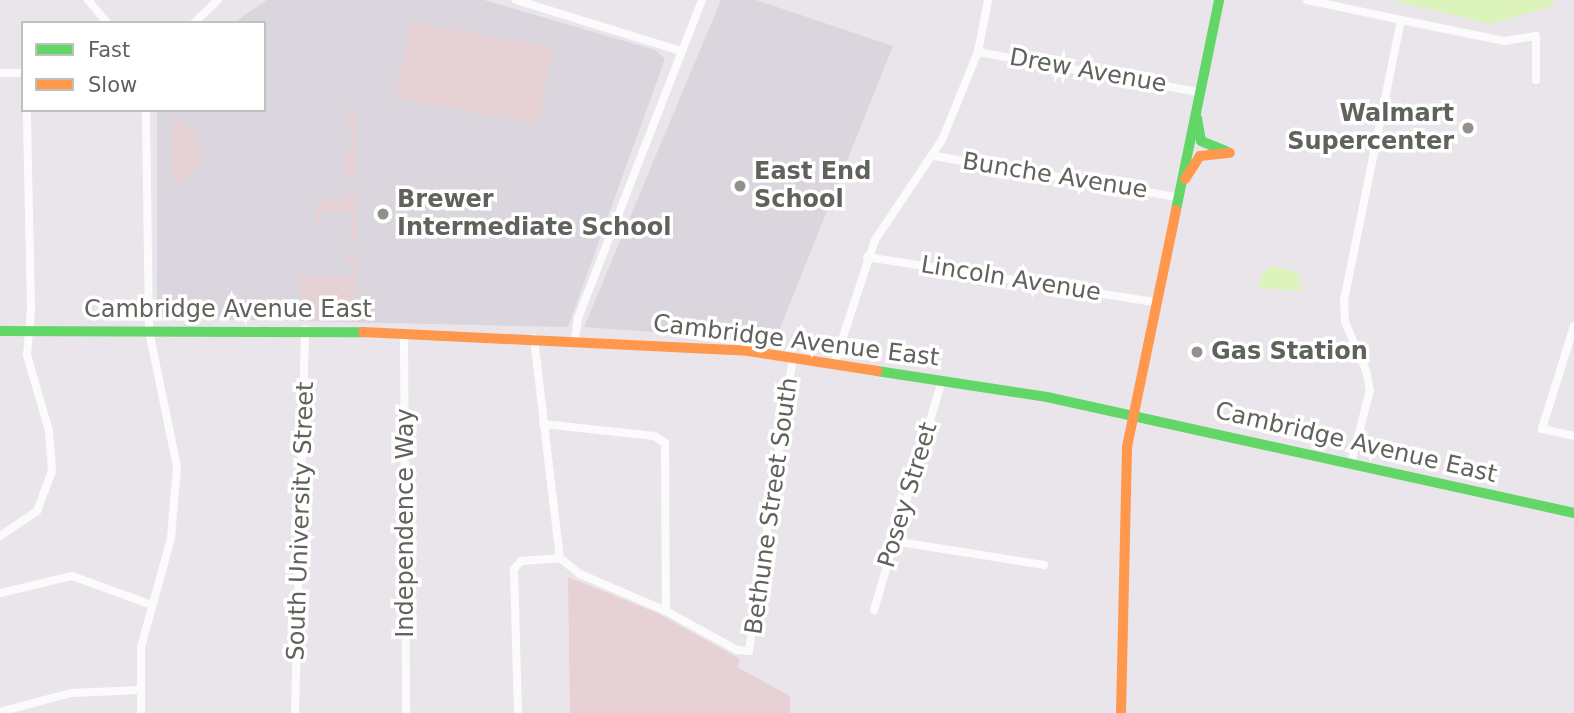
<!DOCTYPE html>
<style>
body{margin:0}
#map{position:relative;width:1574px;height:713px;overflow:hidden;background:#eae5eb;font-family:"DejaVu Sans",sans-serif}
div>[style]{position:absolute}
.education>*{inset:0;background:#dbd5dd}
.green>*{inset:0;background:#e6d1d4}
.water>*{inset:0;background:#dcf3bc}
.street>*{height:8px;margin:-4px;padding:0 4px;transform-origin:4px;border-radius:4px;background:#fcfbfc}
.fast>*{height:10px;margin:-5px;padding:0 5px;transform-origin:5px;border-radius:5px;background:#63d668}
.slow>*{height:10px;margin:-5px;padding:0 5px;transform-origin:5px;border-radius:5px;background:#ff974d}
.dots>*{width:19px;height:19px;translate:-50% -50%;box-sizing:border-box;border:4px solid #fff;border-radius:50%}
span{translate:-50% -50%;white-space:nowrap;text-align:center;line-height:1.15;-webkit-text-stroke:7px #fff;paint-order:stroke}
.street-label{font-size:24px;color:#5f635b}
.poi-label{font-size:24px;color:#5f635b;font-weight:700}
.right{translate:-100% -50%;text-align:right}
.left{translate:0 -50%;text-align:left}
.legend{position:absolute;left:21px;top:21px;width:245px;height:91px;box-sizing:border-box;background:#fff;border:2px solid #bfc1bd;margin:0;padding:9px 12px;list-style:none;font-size:21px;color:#5f635b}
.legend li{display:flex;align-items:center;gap:14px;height:35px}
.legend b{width:35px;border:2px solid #bfc1bd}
</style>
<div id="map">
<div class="education">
<i style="clip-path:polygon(267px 0,484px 0,655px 50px,665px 59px,568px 327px,157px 318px,157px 110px,264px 110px,264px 23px,233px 23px)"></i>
<i style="clip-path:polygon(721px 0,756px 0,893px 46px,775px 341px,584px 327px)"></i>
</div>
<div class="green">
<i style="clip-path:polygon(410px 21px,553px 48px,538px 124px,396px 98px)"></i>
<i style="clip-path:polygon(350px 110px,356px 115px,357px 174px,352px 180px,346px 176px,345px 152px,352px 151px,351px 122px,345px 118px)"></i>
<i style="clip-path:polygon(173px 117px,195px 131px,203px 154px,173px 154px)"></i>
<i style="clip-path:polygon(188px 155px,203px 156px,201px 163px,174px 188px,173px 155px)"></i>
<i style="clip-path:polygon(343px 192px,357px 198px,358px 239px,350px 244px,352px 212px,322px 212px,322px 222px,317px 222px,317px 200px,343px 200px)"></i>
<i style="clip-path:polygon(347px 254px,358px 260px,354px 317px,300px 314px,300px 277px,353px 277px,354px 262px,346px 261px)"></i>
<i style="clip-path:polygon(568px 577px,657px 613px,740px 659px,737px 667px,790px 696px,790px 713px,570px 713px)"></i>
</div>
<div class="water">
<i style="clip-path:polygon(1392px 0,1553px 0,1554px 6px,1490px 24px)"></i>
<i style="clip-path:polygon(1272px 266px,1297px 272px,1302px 281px,1295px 283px,1303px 286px,1302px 291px,1257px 288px,1264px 271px)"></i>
</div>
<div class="street">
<i style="left:88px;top:0;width:30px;rotate:50deg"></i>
<i style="left:516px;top:0;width:173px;rotate:17.2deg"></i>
<i style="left:1307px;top:0;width:96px;rotate:12deg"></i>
<i style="left:1401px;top:20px;width:286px;rotate:101.5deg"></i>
<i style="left:1344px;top:300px;width:22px;rotate:87deg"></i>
<i style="left:1345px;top:322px;width:52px;rotate:66.4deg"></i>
<i style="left:1366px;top:370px;width:20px;rotate:79deg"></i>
<i style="left:1370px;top:390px;width:76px;rotate:104.4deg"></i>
<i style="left:1401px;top:20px;width:105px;rotate:11.5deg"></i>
<i style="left:1504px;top:41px;width:32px;rotate:-9deg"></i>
<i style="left:1536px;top:36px;width:44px;rotate:90deg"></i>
<i style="left:194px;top:23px;width:33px;rotate:-44deg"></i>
<i style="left:978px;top:52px;width:225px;rotate:10.3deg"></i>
<i style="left:0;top:73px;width:23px"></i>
<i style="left:934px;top:156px;width:245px;rotate:9.6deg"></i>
<i style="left:867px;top:257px;width:291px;rotate:8.9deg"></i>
<i style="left:1574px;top:326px;width:108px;rotate:107.3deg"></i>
<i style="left:1542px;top:429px;width:33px;rotate:12deg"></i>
<i style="left:404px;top:333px;width:380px;rotate:89.7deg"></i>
<i style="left:534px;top:338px;width:222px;rotate:83.3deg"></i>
<i style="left:575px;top:340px;width:22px;rotate:-82deg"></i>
<i style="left:578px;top:318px;width:341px;rotate:-68.7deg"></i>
<i style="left:834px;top:364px;width:131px;rotate:-71.7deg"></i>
<i style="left:875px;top:240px;width:120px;rotate:-56.2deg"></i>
<i style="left:942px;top:140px;width:95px;rotate:-67.8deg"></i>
<i style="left:978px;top:52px;width:53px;rotate:-79.1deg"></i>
<i style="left:543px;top:424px;width:112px;rotate:6.2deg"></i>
<i style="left:654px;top:436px;width:13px;rotate:32deg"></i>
<i style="left:665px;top:443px;width:168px;rotate:89.7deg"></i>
<i style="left:0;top:536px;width:45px;rotate:-34deg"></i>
<i style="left:37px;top:511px;width:43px;rotate:-69.4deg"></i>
<i style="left:52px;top:471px;width:40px;rotate:-94.3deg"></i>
<i style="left:49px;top:431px;width:79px;rotate:-106.1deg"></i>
<i style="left:27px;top:355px;width:46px;rotate:-85deg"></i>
<i style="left:31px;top:309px;width:199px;rotate:-91.2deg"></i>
<i style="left:893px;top:541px;width:153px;rotate:9deg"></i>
<i style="left:560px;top:558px;width:26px;rotate:39deg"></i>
<i style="left:580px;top:574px;width:94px;rotate:23.3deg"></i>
<i style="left:666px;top:611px;width:81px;rotate:28.8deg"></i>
<i style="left:737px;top:650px;width:12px;rotate:5deg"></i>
<i style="left:749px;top:651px;width:296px;rotate:-81.5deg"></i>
<i style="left:0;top:593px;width:74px;rotate:-13.3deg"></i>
<i style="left:72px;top:576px;width:85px;rotate:19.9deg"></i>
<i style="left:874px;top:610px;width:240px;rotate:-73.5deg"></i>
<i style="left:0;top:712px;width:73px;rotate:-15deg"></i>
<i style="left:71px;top:693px;width:70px;rotate:-2.5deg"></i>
<i style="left:141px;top:713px;width:66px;rotate:-90deg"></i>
<i style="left:141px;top:647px;width:113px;rotate:-74.6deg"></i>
<i style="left:171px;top:538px;width:71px;rotate:-85.2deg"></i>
<i style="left:177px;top:467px;width:140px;rotate:-101.6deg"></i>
<i style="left:149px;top:330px;width:220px;rotate:-90.8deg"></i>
<i style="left:295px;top:713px;width:384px;rotate:-88.5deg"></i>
<i style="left:518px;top:713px;width:144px;rotate:-91.6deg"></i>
<i style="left:514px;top:569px;width:11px;rotate:-49deg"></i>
<i style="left:521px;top:561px;width:39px;rotate:-4deg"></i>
</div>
<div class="fast">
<i style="left:1197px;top:118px;width:23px;rotate:80deg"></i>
<i style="left:1201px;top:141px;width:27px;rotate:22deg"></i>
<i style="left:1176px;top:210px;width:214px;rotate:-78.4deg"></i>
<i style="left:0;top:331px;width:363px;rotate:0.2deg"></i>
<i style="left:877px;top:371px;width:172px;rotate:8.7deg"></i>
<i style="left:1047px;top:397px;width:540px;rotate:12.41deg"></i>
</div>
<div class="slow">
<i style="left:1185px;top:179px;width:27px;rotate:-57deg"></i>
<i style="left:1200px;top:156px;width:30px;rotate:-6deg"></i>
<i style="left:363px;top:332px;width:385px;rotate:2.8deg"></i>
<i style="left:748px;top:351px;width:131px;rotate:8.8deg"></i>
<i style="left:1121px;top:713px;width:266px;rotate:-88.7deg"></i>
<i style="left:1127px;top:447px;width:242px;rotate:-78.3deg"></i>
</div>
<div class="dots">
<i style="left:1468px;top:128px;background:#90908d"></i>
<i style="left:740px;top:186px;background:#90908d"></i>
<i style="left:383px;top:214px;background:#90908d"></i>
<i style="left:1197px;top:352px;background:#90908d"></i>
</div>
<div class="street-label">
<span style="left:1088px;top:71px;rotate:10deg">Drew Avenue</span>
<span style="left:1055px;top:176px;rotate:9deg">Bunche Avenue</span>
<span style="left:1011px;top:279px;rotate:9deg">Lincoln Avenue</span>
<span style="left:228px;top:310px">Cambridge Avenue East</span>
<span style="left:796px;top:341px;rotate:7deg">Cambridge Avenue East</span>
<span style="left:1356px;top:443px;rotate:13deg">Cambridge Avenue East</span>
<span style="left:908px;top:495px;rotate:-73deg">Posey Street</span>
<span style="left:772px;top:506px;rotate:-82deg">Bethune Street South</span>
<span style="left:301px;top:521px;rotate:-88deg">South University Street</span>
<span style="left:406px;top:523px;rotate:-90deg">Independence Way</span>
</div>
<div class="poi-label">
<span class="right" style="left:1454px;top:128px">Walmart<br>Supercenter</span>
<span class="left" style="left:754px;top:186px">East End<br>School</span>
<span class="left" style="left:397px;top:214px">Brewer<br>Intermediate School</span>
<span class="left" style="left:1211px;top:352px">Gas Station</span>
</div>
<ul class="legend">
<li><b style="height:9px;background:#63d668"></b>Fast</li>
<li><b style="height:9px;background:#ff974d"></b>Slow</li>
</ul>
</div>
